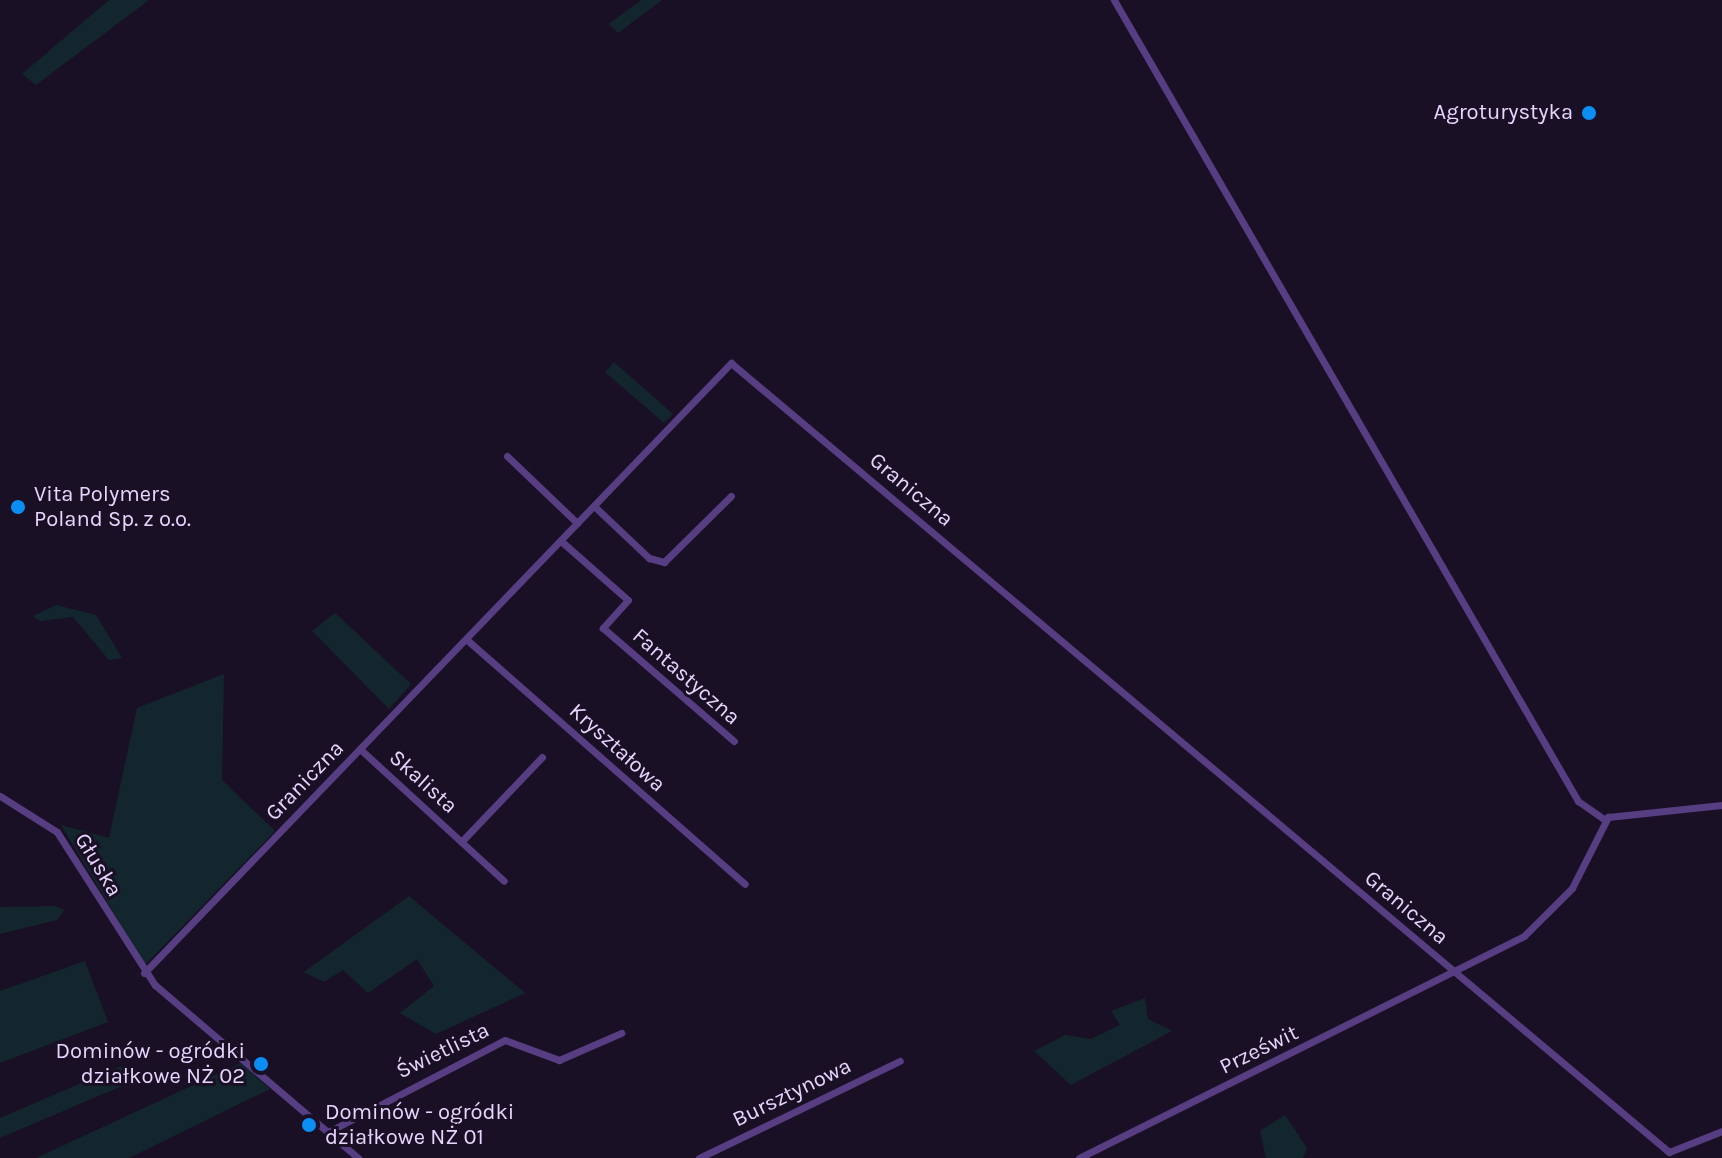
<!DOCTYPE html>
<meta charset="utf-8">
<style>
body{margin:0}
#map{position:relative;width:1722px;height:1158px;overflow:hidden;background:#1a1025;font-family:Karla,sans-serif}
div>[style]{position:absolute}
.green>*{inset:0;background:#13262e}
.minor>*{height:7px;margin:-3.5px;padding:0 3.5px;transform-origin:3.5px;border-radius:3.5px;background:#573d82}
.dots>*{width:22px;height:22px;translate:-50% -50%;box-sizing:border-box;border:4px solid #1a1025;border-radius:50%}
span{translate:-50% -50%;white-space:nowrap;text-align:center;line-height:1.15;-webkit-text-stroke:6px #1a1025;paint-order:stroke}
.poi-label{font-size:22px;color:#e7d5fd}
.right{translate:-100% -50%;text-align:right}
.left{translate:0 -50%;text-align:left}
.street-label{font-size:22px;color:#e7d5fd}
</style>
<div id="map">
<div class="green">
<i style="clip-path:polygon(109px 0,149px 0,36px 85px,22px 74px)"></i>
<i style="clip-path:polygon(641px 0,662px 0,618px 33px,609px 24px)"></i>
<i style="clip-path:polygon(614px 362px,673px 414px,664px 423px,605px 372px)"></i>
<i style="clip-path:polygon(56px 605px,96px 615px,122px 658px,109px 660px,73px 617px,40px 621px,33px 616px)"></i>
<i style="clip-path:polygon(335px 613px,411px 684px,389px 709px,312px 631px)"></i>
<i style="clip-path:polygon(224px 674px,222px 780px,275px 831px,145px 965px,61px 825px,109px 838px,137px 708px)"></i>
<i style="clip-path:polygon(409px 896px,525px 993px,436px 1034px,400px 1013px,434px 986px,417px 959px,368px 993px,343px 970px,324px 982px,304px 972px)"></i>
<i style="clip-path:polygon(55px 906px,64px 910px,57px 920px,0 934px,0 907px)"></i>
<i style="clip-path:polygon(85px 961px,108px 1022px,0 1063px,0 991px)"></i>
<i style="clip-path:polygon(1145px 998px,1148px 1019px,1172px 1031px,1071px 1085px,1034px 1051px,1065px 1035px,1091px 1039px,1120px 1025px,1111px 1011px)"></i>
<i style="clip-path:polygon(241px 1063px,270px 1089px,129px 1158px,36px 1158px)"></i>
<i style="clip-path:polygon(121px 1066px,129px 1083px,0 1138px,0 1118px)"></i>
<i style="clip-path:polygon(1285px 1115px,1307px 1148px,1303px 1158px,1266px 1158px,1260px 1131px)"></i>
</div>
<div class="minor">
<i style="left:1114px;top:0;width:926px;rotate:59.92deg"></i>
<i style="left:1578px;top:801px;width:33px;rotate:35deg"></i>
<i style="left:507px;top:456px;width:97px;rotate:43.7deg"></i>
<i style="left:594px;top:506px;width:76px;rotate:43.4deg"></i>
<i style="left:649px;top:558px;width:16px;rotate:15deg"></i>
<i style="left:664px;top:562px;width:94px;rotate:-44.6deg"></i>
<i style="left:561px;top:541px;width:89px;rotate:41.4deg"></i>
<i style="left:628px;top:600px;width:38px;rotate:132deg"></i>
<i style="left:603px;top:628px;width:173px;rotate:40.8deg"></i>
<i style="left:466px;top:639px;width:371px;rotate:41.3deg"></i>
<i style="left:360px;top:749px;width:195px;rotate:42.5deg"></i>
<i style="left:0;top:796px;width:67px;rotate:32.3deg"></i>
<i style="left:57px;top:832px;width:182px;rotate:57.4deg"></i>
<i style="left:155px;top:985px;width:267px;rotate:40.4deg"></i>
<i style="left:462px;top:841px;width:116px;rotate:-46.4deg"></i>
<i style="left:144px;top:973px;width:847px;rotate:-46.1deg"></i>
<i style="left:731px;top:363px;width:1226px;rotate:40.07deg"></i>
<i style="left:1669px;top:1152px;width:57px;rotate:-21.6deg"></i>
<i style="left:328px;top:1132px;width:199px;rotate:-27.5deg"></i>
<i style="left:505px;top:1040px;width:58px;rotate:20.3deg"></i>
<i style="left:559px;top:1060px;width:68px;rotate:-23.5deg"></i>
<i style="left:699px;top:1158px;width:223px;rotate:-25.8deg"></i>
<i style="left:1079px;top:1158px;width:497px;rotate:-26.5deg"></i>
<i style="left:1524px;top:936px;width:68px;rotate:-45deg"></i>
<i style="left:1572px;top:888px;width:80px;rotate:-63.1deg"></i>
<i style="left:1608px;top:817px;width:115px;rotate:-6deg"></i>
</div>
<div class="dots">
<i style="left:1589px;top:113px;background:#0a8ef4"></i>
<i style="left:18px;top:507px;background:#0a8ef4"></i>
<i style="left:261px;top:1064px;background:#0a8ef4"></i>
<i style="left:309px;top:1125px;background:#0a8ef4"></i>
</div>
<div class="poi-label">
<span class="right" style="left:1573px;top:113px">Agroturystyka</span>
<span class="left" style="left:34px;top:507px">Vita Polymers<br>Poland Sp. z o.o.</span>
<span class="right" style="left:245px;top:1064px">Dominów - ogródki<br>działkowe NŻ 02</span>
<span class="left" style="left:325px;top:1125px">Dominów - ogródki<br>działkowe NŻ 01</span>
</div>
<div class="street-label">
<span style="left:911px;top:490px;rotate:40deg">Graniczna</span>
<span style="left:686px;top:677px;rotate:41deg">Fantastyczna</span>
<span style="left:617px;top:748px;rotate:42deg">Kryształowa</span>
<span style="left:305px;top:781px;rotate:-46deg">Graniczna</span>
<span style="left:423px;top:782px;rotate:42deg">Skalista</span>
<span style="left:98px;top:865px;rotate:59deg">Głuska</span>
<span style="left:1406px;top:908px;rotate:40deg">Graniczna</span>
<span style="left:1259px;top:1050px;rotate:-26deg">Prześwit</span>
<span style="left:443px;top:1051px;rotate:-26deg">Świetlista</span>
<span style="left:792px;top:1093px;rotate:-26deg">Bursztynowa</span>
</div>
</div>
